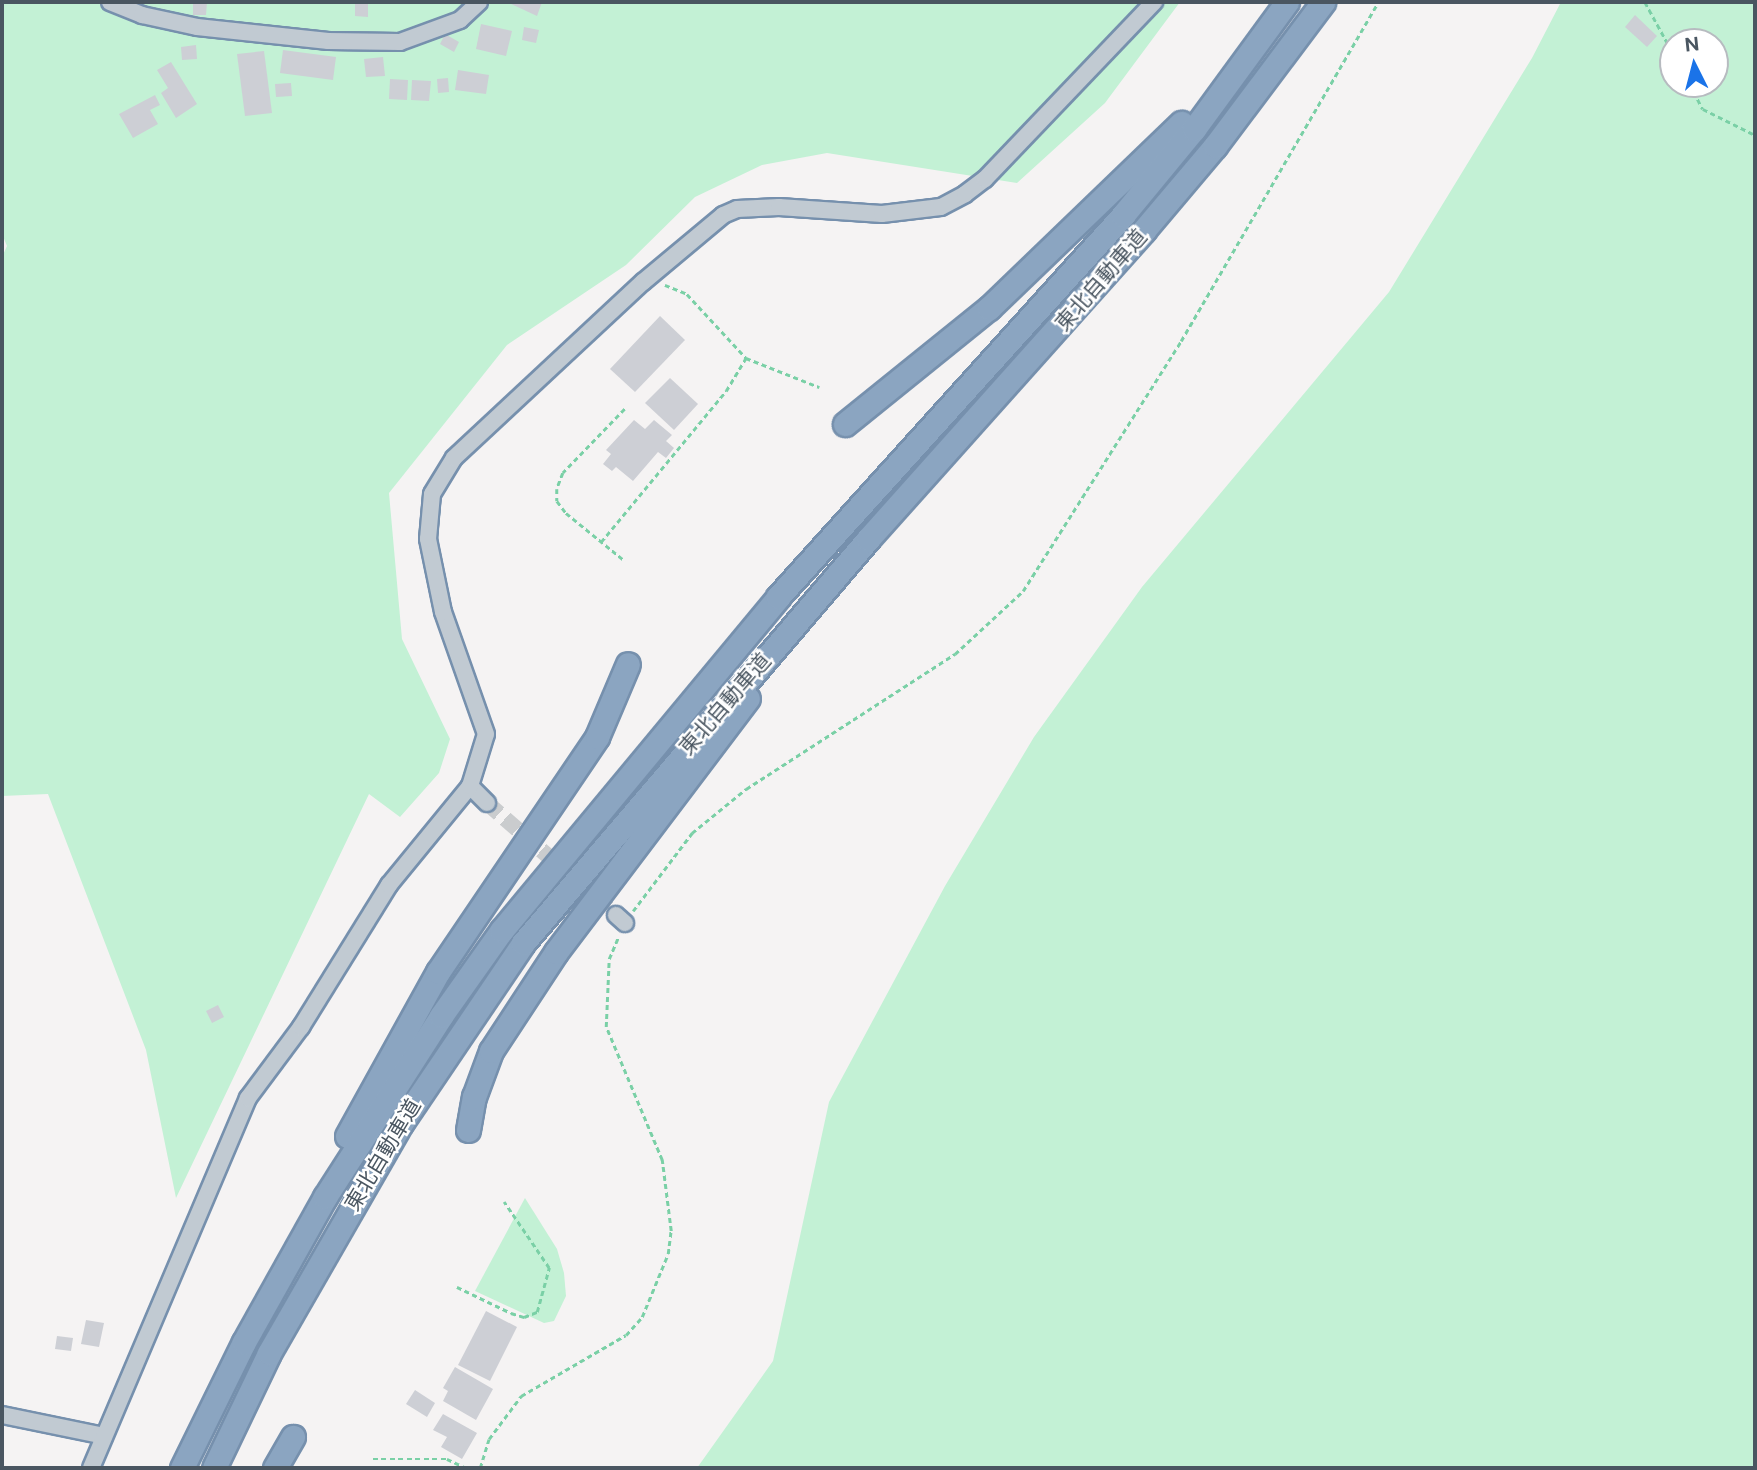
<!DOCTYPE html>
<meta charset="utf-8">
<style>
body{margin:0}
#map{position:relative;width:1757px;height:1470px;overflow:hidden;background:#f5f3f3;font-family:"Public Sans","Noto Sans JP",sans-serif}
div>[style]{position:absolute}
.green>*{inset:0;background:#c3f1d5}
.building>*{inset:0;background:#cdcfd5}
.minor-tunnel>*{height:16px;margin-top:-8px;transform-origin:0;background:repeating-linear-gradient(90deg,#caccce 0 16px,transparent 0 24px)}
.path>*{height:2.5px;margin-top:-1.25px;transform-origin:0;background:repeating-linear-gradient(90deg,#7ad0a6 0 5px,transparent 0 8.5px)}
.roads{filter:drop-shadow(2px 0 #7690ad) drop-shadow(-2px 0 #7690ad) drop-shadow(0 2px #7690ad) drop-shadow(0 -2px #7690ad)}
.minor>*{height:16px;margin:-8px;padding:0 8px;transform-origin:8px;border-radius:8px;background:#c1cad2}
.highway>*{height:23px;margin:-11.5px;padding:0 11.5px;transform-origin:11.5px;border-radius:11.5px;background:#8ba5c1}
span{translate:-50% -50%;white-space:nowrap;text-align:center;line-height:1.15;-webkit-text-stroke:5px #fff;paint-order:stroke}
.street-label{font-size:21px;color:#4a5661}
.frame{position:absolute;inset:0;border:4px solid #4a5661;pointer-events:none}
.north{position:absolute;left:1659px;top:28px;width:70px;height:70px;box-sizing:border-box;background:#fff;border:2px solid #b7bbc0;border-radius:50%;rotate:354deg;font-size:19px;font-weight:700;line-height:28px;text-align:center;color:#4a5661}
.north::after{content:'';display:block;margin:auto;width:24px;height:32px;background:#1a73e8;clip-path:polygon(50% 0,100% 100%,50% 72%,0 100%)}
</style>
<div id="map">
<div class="green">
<i style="clip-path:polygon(2px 2px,1180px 2px,1105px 103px,1017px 183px,827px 153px,762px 165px,695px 197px,626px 265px,507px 345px,389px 493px,402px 639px,450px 739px,439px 773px,400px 817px,369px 794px,176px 1198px,146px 1050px,48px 794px,2px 796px,2px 257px,7px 246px,2px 234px)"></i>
<i style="clip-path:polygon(evenodd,1561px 2px,1753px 2px,1755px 14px,1755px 1468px,697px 1468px,773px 1361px,829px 1102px,945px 886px,1034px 737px,1142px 587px,1389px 292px,1532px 58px,1561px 2px,1673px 42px,1715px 42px,1715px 84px,1673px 84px,1673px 42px)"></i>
<i style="clip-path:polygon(525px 1198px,557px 1249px,564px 1273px,566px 1296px,554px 1321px,544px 1323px,475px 1291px)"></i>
</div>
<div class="building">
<i style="clip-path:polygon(193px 2px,207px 2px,206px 15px,193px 15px)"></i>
<i style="clip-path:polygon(355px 2px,368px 2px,368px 17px,355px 16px)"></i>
<i style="clip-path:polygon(507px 2px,542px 2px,537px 16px)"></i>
<i style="clip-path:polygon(1635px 15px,1657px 36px,1647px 47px,1625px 27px)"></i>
<i style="clip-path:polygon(481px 24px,512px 31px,506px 56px,476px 49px)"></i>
<i style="clip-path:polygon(524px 27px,539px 30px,536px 43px,522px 40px)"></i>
<i style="clip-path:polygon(445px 34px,459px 42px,454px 52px,440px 44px)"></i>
<i style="clip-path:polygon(196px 45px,197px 59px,182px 60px,181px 47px)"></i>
<i style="clip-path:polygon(283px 50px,336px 57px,333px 80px,280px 73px)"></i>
<i style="clip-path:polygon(264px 51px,272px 113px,245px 116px,237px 54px)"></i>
<i style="clip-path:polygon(383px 57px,385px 76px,366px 77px,364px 59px)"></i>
<i style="clip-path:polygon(171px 62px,197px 104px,176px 118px,161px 93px,168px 88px,157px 70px)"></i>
<i style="clip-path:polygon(458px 70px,489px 75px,486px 94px,455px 90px)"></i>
<i style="clip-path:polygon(448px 78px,449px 92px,438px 93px,437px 79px)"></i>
<i style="clip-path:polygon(390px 79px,408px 80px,407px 100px,389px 99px)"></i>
<i style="clip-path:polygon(412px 80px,431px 81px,429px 101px,411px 100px)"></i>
<i style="clip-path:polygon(291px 83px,292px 96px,276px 97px,275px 84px)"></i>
<i style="clip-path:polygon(155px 95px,160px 105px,150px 110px,158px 124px,133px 138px,119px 114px)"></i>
<i style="clip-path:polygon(660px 316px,685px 340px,635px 392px,610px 369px)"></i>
<i style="clip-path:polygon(670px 378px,698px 404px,674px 430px,645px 403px)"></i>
<i style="clip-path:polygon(634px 420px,645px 429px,654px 420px,672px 435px,666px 441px,674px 448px,666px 458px,658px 452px,633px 481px,616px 467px,612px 471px,603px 464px,611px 454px,606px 450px)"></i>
<i style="clip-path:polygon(218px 1005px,224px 1017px,212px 1023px,206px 1011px)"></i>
<i style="clip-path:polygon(486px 1311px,517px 1327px,490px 1381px,458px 1365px)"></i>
<i style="clip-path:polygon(86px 1320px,104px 1323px,99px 1347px,81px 1344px)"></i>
<i style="clip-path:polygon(57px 1336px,73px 1338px,71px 1351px,55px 1349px)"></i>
<i style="clip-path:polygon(455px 1367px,493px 1389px,476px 1420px,443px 1401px,448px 1391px,443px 1388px)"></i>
<i style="clip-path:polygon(415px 1390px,435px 1403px,427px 1417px,406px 1404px)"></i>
<i style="clip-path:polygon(443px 1414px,477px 1433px,462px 1459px,441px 1447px,447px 1437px,433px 1430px)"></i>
</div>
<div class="minor-tunnel">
<i style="left:487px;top:803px;width:171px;rotate:41deg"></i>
</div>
<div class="path">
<i style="left:1645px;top:2px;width:58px;rotate:61.2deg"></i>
<i style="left:1690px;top:84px;width:28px;rotate:63deg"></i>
<i style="left:1703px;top:109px;width:58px;rotate:26.6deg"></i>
<i style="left:665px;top:285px;width:24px;rotate:22deg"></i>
<i style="left:687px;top:294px;width:87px;rotate:47.3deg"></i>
<i style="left:746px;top:358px;width:79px;rotate:21.7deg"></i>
<i style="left:625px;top:409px;width:89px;rotate:134.1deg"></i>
<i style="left:563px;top:473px;width:17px;rotate:111deg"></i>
<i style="left:557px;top:489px;width:12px;rotate:90deg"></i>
<i style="left:557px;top:501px;width:15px;rotate:53deg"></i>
<i style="left:566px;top:513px;width:76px;rotate:39.1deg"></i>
<i style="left:601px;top:542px;width:196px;rotate:-50.4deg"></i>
<i style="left:726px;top:391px;width:39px;rotate:-59deg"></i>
<i style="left:633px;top:911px;width:98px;rotate:-52.9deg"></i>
<i style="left:692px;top:833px;width:70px;rotate:-39.2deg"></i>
<i style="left:746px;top:789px;width:249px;rotate:-32.9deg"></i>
<i style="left:955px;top:654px;width:93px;rotate:-42.8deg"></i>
<i style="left:1023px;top:591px;width:296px;rotate:-57.7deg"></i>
<i style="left:1181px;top:341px;width:392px;rotate:-59.8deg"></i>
<i style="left:457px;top:1287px;width:60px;rotate:25.7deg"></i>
<i style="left:511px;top:1313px;width:14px;rotate:17deg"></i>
<i style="left:524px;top:1317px;width:14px;rotate:-21deg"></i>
<i style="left:537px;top:1312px;width:46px;rotate:-74.7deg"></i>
<i style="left:549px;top:1268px;width:80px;rotate:-124.3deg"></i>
<i style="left:373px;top:1459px;width:74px"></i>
<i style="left:447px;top:1459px;width:21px;rotate:25deg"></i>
<i style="left:480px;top:1468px;width:30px;rotate:-73deg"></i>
<i style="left:489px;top:1439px;width:54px;rotate:-53.3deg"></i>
<i style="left:521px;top:1396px;width:121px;rotate:-30.2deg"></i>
<i style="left:626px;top:1335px;width:24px;rotate:-48deg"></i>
<i style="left:642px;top:1317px;width:68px;rotate:-67.6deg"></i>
<i style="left:668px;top:1254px;width:23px;rotate:-83deg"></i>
<i style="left:671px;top:1231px;width:72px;rotate:-97.2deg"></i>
<i style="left:662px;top:1160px;width:144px;rotate:-112.8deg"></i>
<i style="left:606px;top:1027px;width:68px;rotate:-87.5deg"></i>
<i style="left:609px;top:959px;width:23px;rotate:-67deg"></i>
</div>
<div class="roads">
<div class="minor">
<i style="left:110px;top:2px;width:35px;rotate:22deg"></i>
<i style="left:142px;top:15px;width:56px;rotate:12.3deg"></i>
<i style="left:197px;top:27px;width:132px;rotate:6.1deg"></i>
<i style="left:328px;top:41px;width:72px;rotate:0.8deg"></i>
<i style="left:400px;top:42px;width:64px;rotate:-20.1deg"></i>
<i style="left:460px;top:20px;width:26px;rotate:-43deg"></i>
<i style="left:470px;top:786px;width:24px;rotate:45deg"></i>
<i style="left:616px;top:915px;width:12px;rotate:42deg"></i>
<i style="left:2px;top:1415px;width:104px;rotate:11.6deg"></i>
<i style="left:91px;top:1468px;width:402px;rotate:-67deg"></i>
<i style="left:248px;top:1098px;width:89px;rotate:-53.3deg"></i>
<i style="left:301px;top:1027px;width:167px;rotate:-58.2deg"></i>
<i style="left:389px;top:885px;width:128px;rotate:-50.7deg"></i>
<i style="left:470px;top:786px;width:54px;rotate:-72.9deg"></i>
<i style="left:486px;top:734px;width:129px;rotate:-109.4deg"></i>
<i style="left:443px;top:612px;width:75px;rotate:-101.6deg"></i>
<i style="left:428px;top:539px;width:45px;rotate:-84.9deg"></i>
<i style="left:432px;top:494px;width:42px;rotate:-58.6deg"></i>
<i style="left:454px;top:458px;width:258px;rotate:-43deg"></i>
<i style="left:643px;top:282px;width:104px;rotate:-39.9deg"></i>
<i style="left:723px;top:215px;width:15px;rotate:-23deg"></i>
<i style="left:737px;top:209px;width:42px;rotate:-2.7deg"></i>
<i style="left:779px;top:207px;width:103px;rotate:3.9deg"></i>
<i style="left:882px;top:214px;width:59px;rotate:-6.8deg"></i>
<i style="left:941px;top:207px;width:27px;rotate:-28deg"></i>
<i style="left:965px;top:194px;width:25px;rotate:-37deg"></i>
<i style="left:985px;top:179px;width:245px;rotate:-46.3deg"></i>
</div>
<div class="highway">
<i style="left:845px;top:424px;width:185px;rotate:-38.9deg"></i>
<i style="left:989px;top:308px;width:267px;rotate:-43.9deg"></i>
<i style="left:468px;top:1130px;width:34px;rotate:-80deg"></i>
<i style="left:474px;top:1097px;width:49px;rotate:-69.7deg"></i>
<i style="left:491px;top:1051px;width:118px;rotate:-56.7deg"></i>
<i style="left:556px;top:952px;width:318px;rotate:-52.9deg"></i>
<i style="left:347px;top:1136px;width:188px;rotate:-61deg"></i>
<i style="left:438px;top:972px;width:284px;rotate:-55.9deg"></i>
<i style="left:597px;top:737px;width:79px;rotate:-67deg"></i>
<i style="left:182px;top:1468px;width:140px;rotate:-63.8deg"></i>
<i style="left:244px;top:1342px;width:166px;rotate:-60.8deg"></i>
<i style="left:325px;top:1197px;width:215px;rotate:-57.3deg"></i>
<i style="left:441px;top:1016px;width:105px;rotate:-54.7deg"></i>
<i style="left:502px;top:930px;width:433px;rotate:-50.3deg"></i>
<i style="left:778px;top:597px;width:515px;rotate:-47.91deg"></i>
<i style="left:1123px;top:215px;width:112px;rotate:-50.5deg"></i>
<i style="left:1194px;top:129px;width:157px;rotate:-53.8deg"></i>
<i style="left:214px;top:1468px;width:127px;rotate:-64.4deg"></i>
<i style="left:269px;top:1353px;width:267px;rotate:-60.1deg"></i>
<i style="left:402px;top:1122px;width:216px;rotate:-55.9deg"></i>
<i style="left:523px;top:943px;width:531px;rotate:-49.5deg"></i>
<i style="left:868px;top:539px;width:414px;rotate:-48.2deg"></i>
<i style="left:1144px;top:230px;width:110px;rotate:-49.8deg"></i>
<i style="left:1215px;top:146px;width:180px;rotate:-53.1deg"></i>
<i style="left:275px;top:1468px;width:36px;rotate:-60deg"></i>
</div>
</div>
<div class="street-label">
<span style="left:1101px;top:280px;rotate:-49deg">東北自動車道</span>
<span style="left:725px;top:704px;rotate:-49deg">東北自動車道</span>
<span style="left:383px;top:1155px;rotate:-59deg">東北自動車道</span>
</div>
<div class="frame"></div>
<div class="north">N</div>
</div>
